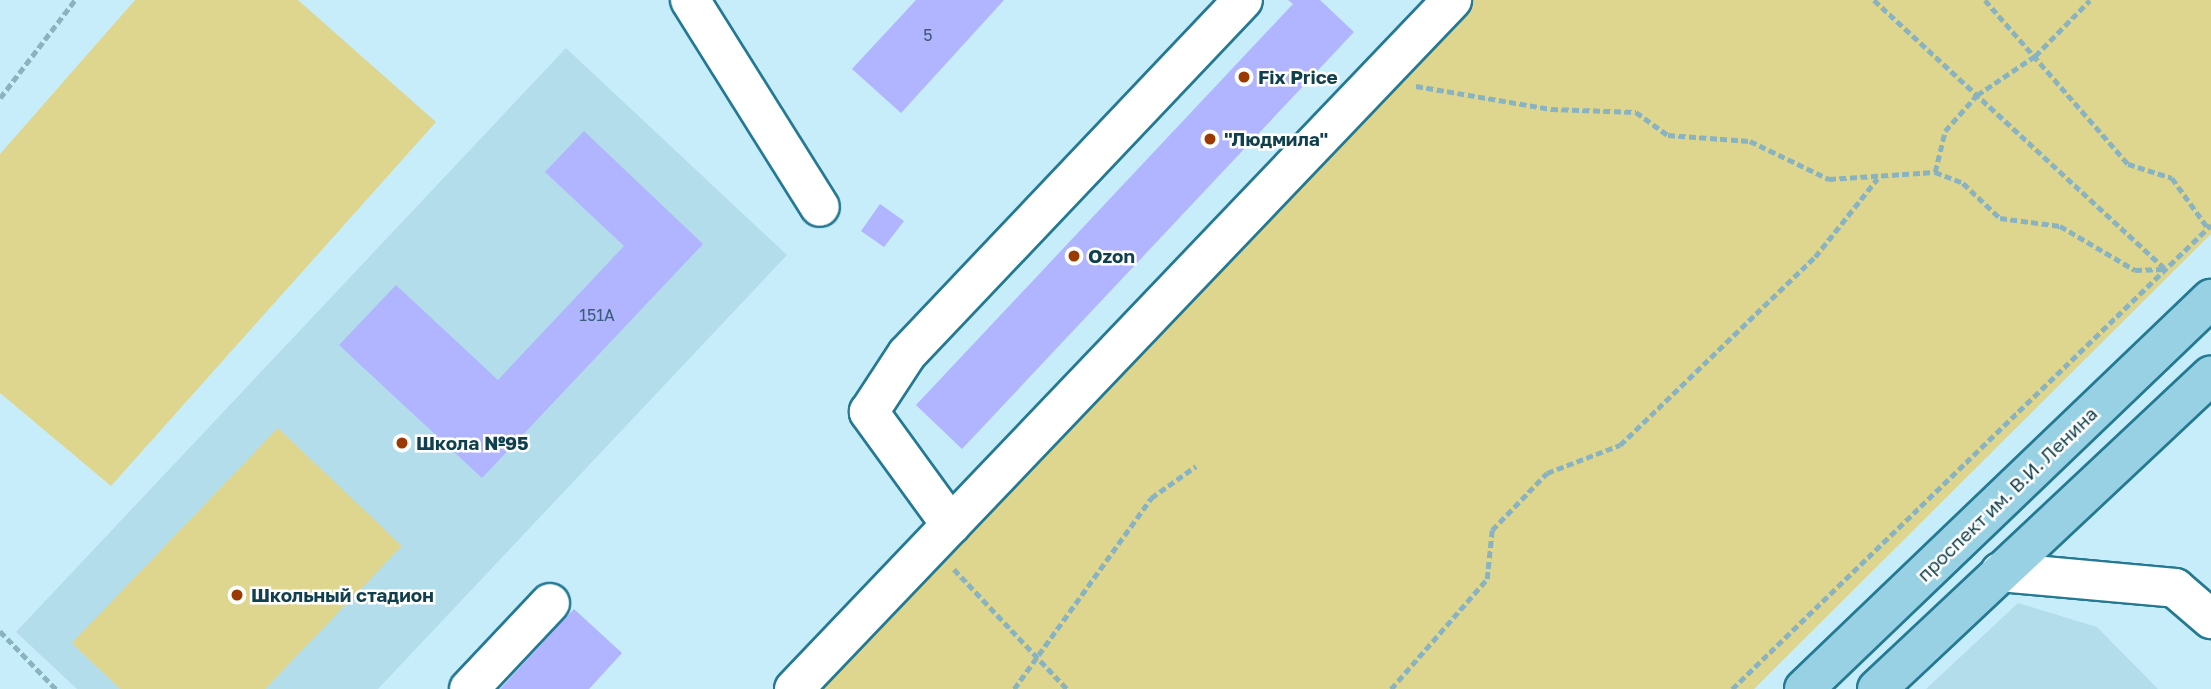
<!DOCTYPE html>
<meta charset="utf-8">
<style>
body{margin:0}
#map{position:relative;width:2211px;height:689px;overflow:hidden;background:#c7edfb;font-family:"Golos Text",sans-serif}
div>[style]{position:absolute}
.built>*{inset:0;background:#b4ddec}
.green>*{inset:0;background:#ded68e}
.building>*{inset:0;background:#b1b4fe}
.path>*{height:4.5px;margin-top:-2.25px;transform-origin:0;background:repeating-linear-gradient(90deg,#8ab3c1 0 7px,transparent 0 10.5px)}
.roads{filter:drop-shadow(2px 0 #247993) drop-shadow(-2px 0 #247993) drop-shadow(0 2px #247993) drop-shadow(0 -2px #247993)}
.minor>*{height:38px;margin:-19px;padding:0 19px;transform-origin:19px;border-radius:19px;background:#fff}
.major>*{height:38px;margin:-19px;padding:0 19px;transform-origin:19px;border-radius:19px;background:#99d1e4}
.dots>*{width:19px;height:19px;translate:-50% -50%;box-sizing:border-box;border:4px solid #fff;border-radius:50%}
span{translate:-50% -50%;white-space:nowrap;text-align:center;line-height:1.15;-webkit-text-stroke:5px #fff;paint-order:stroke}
.number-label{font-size:16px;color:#385c79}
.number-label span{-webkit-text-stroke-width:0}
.poi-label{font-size:19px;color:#103f4d;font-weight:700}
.left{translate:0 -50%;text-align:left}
.street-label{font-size:19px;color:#103f4d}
</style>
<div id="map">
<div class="built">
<i style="clip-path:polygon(566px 48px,787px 255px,378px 689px,77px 689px,16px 632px)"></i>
<i style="clip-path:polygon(2018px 603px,2097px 627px,2158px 689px,1926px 689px)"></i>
</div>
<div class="green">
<i style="clip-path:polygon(135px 0,298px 0,436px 122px,111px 486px,0 393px,0 154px)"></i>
<i style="clip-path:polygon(1471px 0,2211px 0,2211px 234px,1754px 689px,813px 689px)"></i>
<i style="clip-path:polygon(278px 428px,402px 546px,265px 689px,120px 689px,72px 643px)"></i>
</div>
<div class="building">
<i style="clip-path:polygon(916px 0,1004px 0,901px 113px,852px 69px)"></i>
<i style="clip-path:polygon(1288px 0,1320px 0,1354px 32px,962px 449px,916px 405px,1293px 4px)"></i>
<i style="clip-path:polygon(584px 131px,703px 244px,482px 478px,339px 345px,396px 285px,498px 380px,624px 246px,545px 172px)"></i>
<i style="clip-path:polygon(880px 204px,904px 221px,884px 247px,861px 231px)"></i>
<i style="clip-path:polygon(574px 609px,622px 653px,589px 689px,500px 689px)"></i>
</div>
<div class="path">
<i style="left:1874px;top:0;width:395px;rotate:42.7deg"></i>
<i style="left:1985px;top:0;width:218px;rotate:48.9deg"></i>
<i style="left:2128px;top:164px;width:46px;rotate:17.7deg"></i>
<i style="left:2172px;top:178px;width:62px;rotate:54.2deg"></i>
<i style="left:1416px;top:86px;width:137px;rotate:9.7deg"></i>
<i style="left:1551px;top:109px;width:85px;rotate:2deg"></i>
<i style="left:1636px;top:112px;width:39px;rotate:36deg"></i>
<i style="left:1668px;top:135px;width:82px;rotate:4.2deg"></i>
<i style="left:1750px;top:141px;width:88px;rotate:25.7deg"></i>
<i style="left:1829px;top:179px;width:106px;rotate:-3.8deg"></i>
<i style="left:1935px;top:172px;width:30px;rotate:21deg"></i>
<i style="left:1963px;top:183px;width:51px;rotate:43.4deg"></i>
<i style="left:2000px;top:218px;width:61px;rotate:7.6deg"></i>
<i style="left:2060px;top:226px;width:87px;rotate:30.4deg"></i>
<i style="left:2135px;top:270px;width:30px;rotate:-2deg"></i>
<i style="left:0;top:98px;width:123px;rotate:-52.6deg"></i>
<i style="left:1935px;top:172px;width:42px;rotate:-76.3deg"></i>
<i style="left:1945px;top:131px;width:48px;rotate:-48.4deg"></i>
<i style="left:1977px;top:95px;width:70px;rotate:-33.9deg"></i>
<i style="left:2035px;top:56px;width:78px;rotate:-45.5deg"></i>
<i style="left:954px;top:569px;width:165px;rotate:46.7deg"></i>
<i style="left:0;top:631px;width:81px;rotate:46deg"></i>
<i style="left:1014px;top:689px;width:235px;rotate:-54.3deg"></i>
<i style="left:1151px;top:498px;width:55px;rotate:-35.4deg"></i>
<i style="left:1391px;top:689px;width:146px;rotate:-48.9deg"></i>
<i style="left:1487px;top:579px;width:49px;rotate:-84.2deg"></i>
<i style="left:1492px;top:530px;width:79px;rotate:-46deg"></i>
<i style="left:1547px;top:473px;width:78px;rotate:-21deg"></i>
<i style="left:1620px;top:445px;width:271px;rotate:-44deg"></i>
<i style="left:1815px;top:257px;width:100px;rotate:-51.5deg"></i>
<i style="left:1732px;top:689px;width:667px;rotate:-44.09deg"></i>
</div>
<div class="roads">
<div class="minor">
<i style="left:690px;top:0;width:244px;rotate:57.9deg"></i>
<i style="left:951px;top:525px;width:140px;rotate:-126deg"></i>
<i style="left:869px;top:412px;width:69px;rotate:-56.8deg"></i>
<i style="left:907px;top:354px;width:488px;rotate:-46.5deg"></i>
<i style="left:2000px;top:572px;width:176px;rotate:5.2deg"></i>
<i style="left:2175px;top:588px;width:48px;rotate:40.7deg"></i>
<i style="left:469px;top:689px;width:118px;rotate:-46.7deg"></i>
<i style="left:794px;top:689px;width:953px;rotate:-46.32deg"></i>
</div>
<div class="major">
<i style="left:1804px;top:689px;width:564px;rotate:-43.78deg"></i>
<i style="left:1877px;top:689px;width:458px;rotate:-43.2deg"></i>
</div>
</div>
<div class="dots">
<i style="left:1244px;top:77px;background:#9c3900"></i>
<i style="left:1210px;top:139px;background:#9c3900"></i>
<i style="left:1074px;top:256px;background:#9c3900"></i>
<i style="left:402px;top:443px;background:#9c3900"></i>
<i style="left:237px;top:595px;background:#9c3900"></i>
</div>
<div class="number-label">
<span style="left:928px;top:35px">5</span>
<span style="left:597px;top:315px">151А</span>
</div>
<div class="poi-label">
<span class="left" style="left:1258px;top:77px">Fix Price</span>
<span class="left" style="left:1224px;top:139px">"Людмила"</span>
<span class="left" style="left:1088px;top:256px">Ozon</span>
<span class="left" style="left:416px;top:443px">Школа №95</span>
<span class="left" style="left:251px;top:595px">Школьный стадион</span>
</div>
<div class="street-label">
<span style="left:2007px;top:494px;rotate:-44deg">проспект им. В.И. Ленина</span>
</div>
</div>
